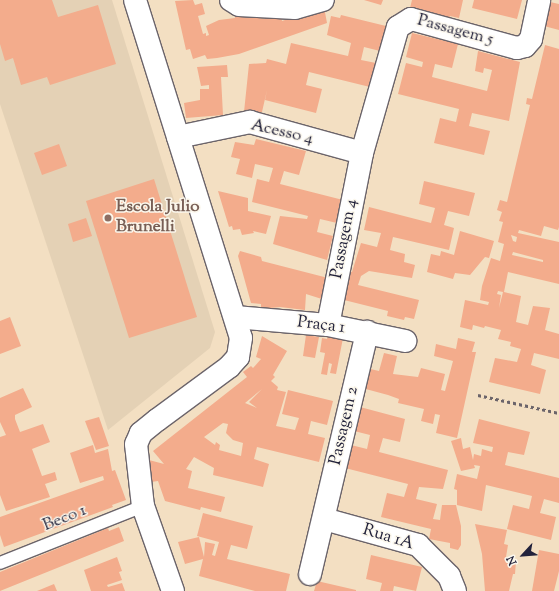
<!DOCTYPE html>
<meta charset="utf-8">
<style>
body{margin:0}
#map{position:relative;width:559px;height:591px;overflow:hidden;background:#f3dfc2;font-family:"Sorts Mill Goudy",serif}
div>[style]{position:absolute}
.built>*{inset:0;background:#e4d1b5}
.building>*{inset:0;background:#f3ac8c}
.path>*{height:2.5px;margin-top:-1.25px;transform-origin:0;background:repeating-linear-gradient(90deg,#6b646a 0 3px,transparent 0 6px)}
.roads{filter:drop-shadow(1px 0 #6b646a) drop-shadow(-1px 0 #6b646a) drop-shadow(0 1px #6b646a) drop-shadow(0 -1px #6b646a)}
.service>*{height:12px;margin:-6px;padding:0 6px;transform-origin:6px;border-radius:6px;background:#fff}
.minor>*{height:22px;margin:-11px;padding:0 11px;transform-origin:11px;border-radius:11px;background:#fff}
.dots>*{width:11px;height:11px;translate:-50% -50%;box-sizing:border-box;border:2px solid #fbf7ec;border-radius:50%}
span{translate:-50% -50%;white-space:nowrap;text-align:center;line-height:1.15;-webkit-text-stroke:3px #fbf7ec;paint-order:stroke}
.street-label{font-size:17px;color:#22223b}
.education-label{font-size:17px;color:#785e54;font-weight:700}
.left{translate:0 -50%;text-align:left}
.north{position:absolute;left:503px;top:535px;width:40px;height:40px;-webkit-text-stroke:3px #fbf7ec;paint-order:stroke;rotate:244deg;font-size:11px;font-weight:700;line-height:16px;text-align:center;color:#22223b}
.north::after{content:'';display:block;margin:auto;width:14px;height:18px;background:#22223b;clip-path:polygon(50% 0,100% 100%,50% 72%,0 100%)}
</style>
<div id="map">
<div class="built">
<i style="clip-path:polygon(0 0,112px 0,215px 332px,210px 348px,108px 430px,0 104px)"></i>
</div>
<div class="building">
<i style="clip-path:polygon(0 0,52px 0,58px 17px,98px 5px,116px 64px,50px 85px,47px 77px,21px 85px,13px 58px,5px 61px,0 44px)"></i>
<i style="clip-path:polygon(193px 0,195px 5px,202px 3px,205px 14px,198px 16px,203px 34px,206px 33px,206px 36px,209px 35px,206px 26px,219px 20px,235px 18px,236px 11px,259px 13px,259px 18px,265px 19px,265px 13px,280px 12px,282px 21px,324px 7px,327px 23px,239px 54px,217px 58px,207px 59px,205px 55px,193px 59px,190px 49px,186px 50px,175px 1px)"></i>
<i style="clip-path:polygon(364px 0,383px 0,381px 5px)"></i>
<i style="clip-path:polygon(412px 0,463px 0,459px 18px,450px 16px,448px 22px,409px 12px)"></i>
<i style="clip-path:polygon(474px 0,522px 0,517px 19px,472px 8px)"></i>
<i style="clip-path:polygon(550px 2px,559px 4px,559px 30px,544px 26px)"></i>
<i style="clip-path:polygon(341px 15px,386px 26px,380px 51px,364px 47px,361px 60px,376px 63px,370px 87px,309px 72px,306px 85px,322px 89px,316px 113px,265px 100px,267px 90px,262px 112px,244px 112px,249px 64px,266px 63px,267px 59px,286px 64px,291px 43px,348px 56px,351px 43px,327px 35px,331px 16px,340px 18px)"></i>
<i style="clip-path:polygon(412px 33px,458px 44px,452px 68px,435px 64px,432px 77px,487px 91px,492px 70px,484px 68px,483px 73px,475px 71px,478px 51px,520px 62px,509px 121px,472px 113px,469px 126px,490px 131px,484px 155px,434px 143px,440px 118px,456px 122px,459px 109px,398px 94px,406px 63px,422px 67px,423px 62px,406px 57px)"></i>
<i style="clip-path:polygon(evenodd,545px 45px,559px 49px,559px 227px,558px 230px,544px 226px,541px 236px,519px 230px,518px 233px,559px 242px,559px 284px,508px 272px,504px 292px,521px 296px,516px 322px,528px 325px,533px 306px,550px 308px,545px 330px,559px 334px,559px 359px,534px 353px,531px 365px,546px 370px,540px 394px,489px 382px,495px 358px,517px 362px,521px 349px,510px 346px,511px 342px,498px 339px,501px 330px,485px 326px,484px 328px,473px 325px,472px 330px,460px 327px,465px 300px,488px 305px,489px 302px,480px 300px,482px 286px,491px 258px,500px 261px,504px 244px,498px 242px,503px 222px,499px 221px,502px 212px,497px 210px,500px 200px,507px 202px,530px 105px,526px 104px,527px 98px,532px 99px,545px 45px,511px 235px,517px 237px,516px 242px,513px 241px,511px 235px,545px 45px,513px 252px,543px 260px,543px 262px,512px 255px,513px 252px,545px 45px,498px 291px,503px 292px,499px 308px,501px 295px,497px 294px,498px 291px)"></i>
<i style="clip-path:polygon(227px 65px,228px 77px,221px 77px,223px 115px,186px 118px,184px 103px,200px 100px,200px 89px,209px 89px,209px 85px,201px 86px,197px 67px)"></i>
<i style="clip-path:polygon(256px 139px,306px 151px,299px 175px,284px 171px,280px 184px,343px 200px,337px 223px,320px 219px,317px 232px,333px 236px,327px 260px,273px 244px,280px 216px,307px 219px,308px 216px,252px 202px,257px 179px,269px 182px,273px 168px,255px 164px,252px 178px,236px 174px,240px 159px,231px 157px,235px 142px,254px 145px)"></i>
<i style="clip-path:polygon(59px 144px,67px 166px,42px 175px,34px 153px)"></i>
<i style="clip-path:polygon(154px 179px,197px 317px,129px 338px,86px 201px)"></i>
<i style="clip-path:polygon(424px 181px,475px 193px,469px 216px,448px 211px,444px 225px,454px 228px,449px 250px,393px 237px,390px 250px,405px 254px,404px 262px,415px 265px,412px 278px,369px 271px,361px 276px,358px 285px,419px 300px,414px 319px,405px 317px,404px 320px,387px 316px,388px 311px,336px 298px,343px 269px,352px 272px,361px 243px,377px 247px,381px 233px,364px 230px,369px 207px,431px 223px,435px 208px,419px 204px)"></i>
<i style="clip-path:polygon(218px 191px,248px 198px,248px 211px,271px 216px,266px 234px,253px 231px,254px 233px,242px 235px,240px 229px,233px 230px,232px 226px,229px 227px)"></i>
<i style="clip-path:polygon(86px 218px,92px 236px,73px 242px,68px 224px)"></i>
<i style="clip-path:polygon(460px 231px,494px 241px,489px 258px,485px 257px,470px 275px,455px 273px,453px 279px,427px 272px,431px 254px,440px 256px,441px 251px,454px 255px)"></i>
<i style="clip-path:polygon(240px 251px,261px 257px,262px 261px,332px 279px,325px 300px,306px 294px,305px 310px,280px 307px,261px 309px,261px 304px,251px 303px,238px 256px)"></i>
<i style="clip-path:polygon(10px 317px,21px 346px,0 354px,0 321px)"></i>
<i style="clip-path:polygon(306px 335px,319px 337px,315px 358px,303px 356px)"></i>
<i style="clip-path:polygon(328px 335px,343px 338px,336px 374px,330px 373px,332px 364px,329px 363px,327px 375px,321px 374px,325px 353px,320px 352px,322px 338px,327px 339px)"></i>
<i style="clip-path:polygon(evenodd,262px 336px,287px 351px,273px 375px,275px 377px,271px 381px,278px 387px,277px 390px,286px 392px,276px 426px,295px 430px,299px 418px,282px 414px,288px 390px,333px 401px,327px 425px,311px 421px,308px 434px,325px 438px,319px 462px,257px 447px,254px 459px,269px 464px,263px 487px,213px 475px,214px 468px,194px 457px,186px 469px,192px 471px,188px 488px,225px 497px,221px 512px,201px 507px,200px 510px,165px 501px,158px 481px,151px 482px,149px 460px,164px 464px,153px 451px,247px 377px,243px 372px,251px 366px,253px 368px,261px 359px,256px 357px,262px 336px,262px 389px,249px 402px,257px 408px,245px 403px,262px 389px,262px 336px,223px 423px,228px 424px,226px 433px,233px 440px,243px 443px,241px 456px,219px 450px,220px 445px,216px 442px,215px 445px,204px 437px,223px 423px)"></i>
<i style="clip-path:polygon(458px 338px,475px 342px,472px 352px,476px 352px,457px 438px,436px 433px,440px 415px,435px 414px,433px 424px,421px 421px,424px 409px,398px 403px,399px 399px,388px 395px,362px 388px,366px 368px,379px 371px,384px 353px,397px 356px,393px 374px,418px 377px,421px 368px,445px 374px,441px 390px,445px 391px,453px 361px,434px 356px,436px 344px,456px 349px)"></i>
<i style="clip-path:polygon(23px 388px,32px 407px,15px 415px,15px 419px,20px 432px,43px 424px,50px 442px,32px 449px,42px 476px,55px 472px,57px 480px,45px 484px,50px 497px,6px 511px,0 495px,0 437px,6px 435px,0 422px,0 398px)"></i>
<i style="clip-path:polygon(360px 407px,405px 419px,400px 442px,383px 438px,379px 452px,448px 470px,443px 489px,419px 487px,416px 499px,437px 504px,433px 519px,440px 520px,442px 505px,456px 505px,461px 526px,461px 545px,458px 550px,450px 548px,450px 543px,429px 539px,431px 529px,381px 517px,387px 493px,404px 497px,408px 484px,345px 468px,351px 445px,367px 449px,370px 435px,354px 431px)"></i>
<i style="clip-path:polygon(99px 417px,109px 446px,96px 450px,85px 421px)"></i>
<i style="clip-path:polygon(479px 419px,530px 432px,524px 455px,508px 452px,505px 465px,559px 478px,559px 503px,544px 499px,540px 513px,556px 517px,551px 540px,507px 529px,513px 505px,529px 509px,532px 496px,486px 485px,482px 511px,457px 505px,457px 490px,454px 489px,457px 474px,477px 479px,480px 466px,474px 465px,475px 468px,461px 471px,451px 441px,461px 438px,463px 449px,470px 447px,473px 460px,474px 454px,481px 456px,482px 449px,492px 452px,493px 447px,473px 443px)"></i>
<i style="clip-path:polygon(93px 445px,95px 453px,108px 449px,112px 471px,115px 470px,126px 500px,112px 505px,113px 507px,4px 547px,0 535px,0 517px,104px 480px,103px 476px,80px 483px,70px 453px)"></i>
<i style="clip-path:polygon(203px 513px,253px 526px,247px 549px,231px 545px,227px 559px,290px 574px,286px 591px,255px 591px,199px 576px,203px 559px,185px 564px,178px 542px,199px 537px,204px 557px,205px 542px,215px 544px,212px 555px,215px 556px,219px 542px,197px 536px)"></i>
<i style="clip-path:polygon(475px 524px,507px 530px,504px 544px,508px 545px,506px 557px,516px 561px,515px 574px,513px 574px,509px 591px,485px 591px,482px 554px)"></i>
<i style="clip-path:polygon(119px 527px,124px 541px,0 591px,0 572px,108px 528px,109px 531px)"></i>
<i style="clip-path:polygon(539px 550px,559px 554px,559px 571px,554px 591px,532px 591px)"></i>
<i style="clip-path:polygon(371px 555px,422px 567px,416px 591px,394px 586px,393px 591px,380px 591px,382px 583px,366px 579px)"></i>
<i style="clip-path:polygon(117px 557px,122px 571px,119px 572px,122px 580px,107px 585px,108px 587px,122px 583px,125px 591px,91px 591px,84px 570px)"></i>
<i style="clip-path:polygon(317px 581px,356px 590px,356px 591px,314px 591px)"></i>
<i style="clip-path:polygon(54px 584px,57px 591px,37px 591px)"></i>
</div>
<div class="path">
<i style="left:478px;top:395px;width:83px;rotate:12.5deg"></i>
</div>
<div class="roads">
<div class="service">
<i style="left:0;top:563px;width:154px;rotate:-21.7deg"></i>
</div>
<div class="minor">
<i style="left:135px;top:0;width:354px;rotate:72.6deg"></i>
<i style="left:241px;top:338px;width:19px;rotate:99deg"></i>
<i style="left:238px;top:357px;width:13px;rotate:132deg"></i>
<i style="left:229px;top:367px;width:89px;rotate:143.6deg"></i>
<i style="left:157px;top:420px;width:21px;rotate:141deg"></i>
<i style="left:141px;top:433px;width:12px;rotate:114deg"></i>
<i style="left:136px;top:444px;width:62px;rotate:83.6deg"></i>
<i style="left:143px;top:506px;width:90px;rotate:70.6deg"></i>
<i style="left:231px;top:0;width:9px;rotate:32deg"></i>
<i style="left:239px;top:5px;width:56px;rotate:3.1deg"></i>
<i style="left:295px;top:8px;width:29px;rotate:-16deg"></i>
<i style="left:178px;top:137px;width:74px;rotate:-11.8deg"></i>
<i style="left:250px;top:122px;width:116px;rotate:15.5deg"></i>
<i style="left:235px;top:317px;width:93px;rotate:4.9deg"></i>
<i style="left:328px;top:325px;width:79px;rotate:11.7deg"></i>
<i style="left:328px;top:325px;width:175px;rotate:-78.8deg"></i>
<i style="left:362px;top:153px;width:131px;rotate:-74.1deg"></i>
<i style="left:398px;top:27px;width:15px;rotate:-32deg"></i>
<i style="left:411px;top:19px;width:110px;rotate:15.3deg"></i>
<i style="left:517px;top:48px;width:8px;rotate:-14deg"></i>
<i style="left:525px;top:46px;width:9px;rotate:-49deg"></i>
<i style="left:531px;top:39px;width:40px;rotate:-78deg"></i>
<i style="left:324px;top:519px;width:98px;rotate:15.5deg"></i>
<i style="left:418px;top:545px;width:44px;rotate:45deg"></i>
<i style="left:449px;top:576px;width:16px;rotate:68deg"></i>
<i style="left:310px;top:574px;width:249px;rotate:-76.7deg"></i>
</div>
</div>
<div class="dots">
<i style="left:108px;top:218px;background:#8d6e63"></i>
</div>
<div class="street-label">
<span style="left:455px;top:31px;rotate:15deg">Passagem 5</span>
<span style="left:282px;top:133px;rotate:13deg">Acesso 4</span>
<span style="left:345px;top:239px;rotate:-79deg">Passagem 4</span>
<span style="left:321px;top:326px;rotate:7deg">Praça 1</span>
<span style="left:345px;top:426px;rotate:-77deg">Passagem 2</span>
<span style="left:65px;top:519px;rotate:-22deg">Beco 1</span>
<span style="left:388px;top:538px;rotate:17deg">Rua 1A</span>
</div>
<div class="education-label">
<span class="left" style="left:116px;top:218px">Escola Julio<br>Brunelli</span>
</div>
<div class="north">N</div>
</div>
